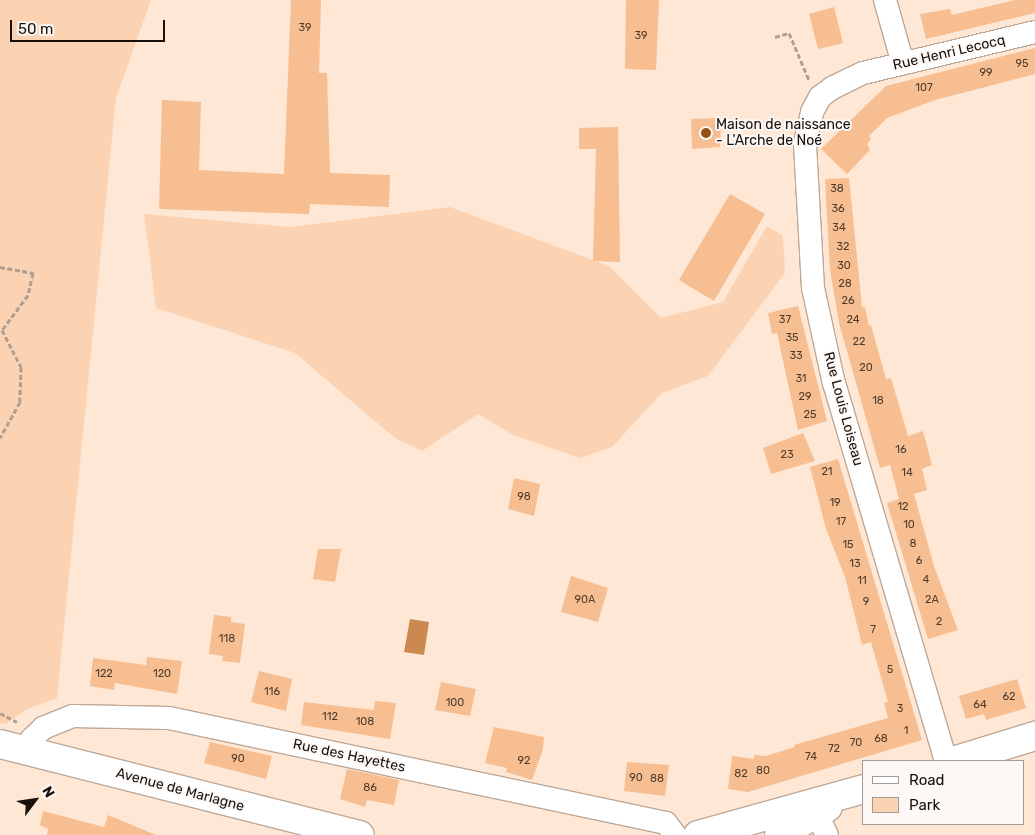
<!DOCTYPE html>
<meta charset="utf-8">
<style>
body{margin:0}
#map{position:relative;width:1035px;height:835px;overflow:hidden;background:#fee7d5;font-family:Rubik,sans-serif}
div>[style]{position:absolute}
.green>*{inset:0;background:#fcd3b2}
.water>*{inset:0;background:#cb894f}
.building>*{inset:0;background:#f6be91}
.path>*{height:3px;margin-top:-1.5px;transform-origin:0;background:repeating-linear-gradient(90deg,#b09f91 0 5px,transparent 0 7.5px)}
.roads{filter:drop-shadow(1px 0 #bea897) drop-shadow(-1px 0 #bea897) drop-shadow(0 1px #bea897) drop-shadow(0 -1px #bea897)}
.minor>*{height:22px;margin:-11px;padding:0 11px;transform-origin:11px;border-radius:11px;background:#fff}
.major>*{height:28px;margin:-14px;padding:0 14px;transform-origin:14px;border-radius:14px;background:#fff}
.dots>*{width:14px;height:14px;translate:-50% -50%;box-sizing:border-box;border:2px solid #fdf8f5;border-radius:50%}
span{translate:-50% -50%;white-space:nowrap;text-align:center;line-height:1.15;-webkit-text-stroke:4px #fdf8f5;paint-order:stroke}
.number-label{font-size:11px;color:#503c2c}
.number-label span{-webkit-text-stroke-width:0}
.street-label{font-size:14px;color:#18110b}
.poi-label{font-size:14px;color:#18110b}
.left{translate:0 -50%;text-align:left}
.legend{position:absolute;left:862px;top:760px;width:162px;height:65px;box-sizing:border-box;background:#fdf8f5;border:1px solid #a19c97;margin:0;padding:6px 9px;list-style:none;font-size:15px;color:#18110b}
.legend li{display:flex;align-items:center;gap:10px;height:25px}
.legend b{width:25px;border:1px solid #a19c97}
.north{position:absolute;left:10px;top:775px;width:50px;height:50px;-webkit-text-stroke:4px #fdf8f5;paint-order:stroke;rotate:59deg;font-size:14px;font-weight:700;line-height:20px;text-align:center;color:#18110b}
.north::after{content:'';display:block;margin:auto;width:18px;height:22px;background:#18110b;clip-path:polygon(50% 0,100% 100%,50% 72%,0 100%)}
.scale{position:absolute;left:10px;top:20px;width:155px;height:22px;box-sizing:border-box;border:2px solid #18110b;border-top:0;padding-left:6px;font-size:15px;line-height:18px;white-space:nowrap;color:#18110b;-webkit-text-stroke:4px #fdf8f5;paint-order:stroke}
</style>
<div id="map">
<div class="green">
<i style="clip-path:polygon(0 0,151px 0,116px 98px,57px 698px,27px 709px,6px 724px,0 723px)"></i>
<i style="clip-path:polygon(450px 207px,609px 266px,661px 318px,723px 302px,767px 226px,783px 236px,785px 273px,708px 376px,662px 393px,612px 447px,580px 458px,513px 435px,478px 414px,422px 451px,395px 438px,295px 353px,156px 308px,144px 214px,290px 227px)"></i>
</div>
<div class="water">
<i style="clip-path:polygon(410px 619px,429px 622px,424px 655px,404px 652px)"></i>
</div>
<div class="building">
<i style="clip-path:polygon(291px 0,321px 0,319px 73px,327px 73px,330px 173px,390px 175px,389px 207px,310px 204px,309px 214px,159px 209px,162px 100px,201px 102px,199px 170px,284px 174px)"></i>
<i style="clip-path:polygon(626px 0,659px 0,656px 70px,625px 69px)"></i>
<i style="clip-path:polygon(1015px 0,1035px 0,1035px 13px,926px 39px,920px 14px,950px 9px,952px 15px)"></i>
<i style="clip-path:polygon(834px 7px,843px 43px,818px 49px,809px 14px)"></i>
<i style="clip-path:polygon(1035px 48px,1035px 74px,935px 100px,887px 118px,869px 136px,871px 139px,867px 144px,870px 150px,847px 174px,821px 149px,886px 86px)"></i>
<i style="clip-path:polygon(721px 118px,720px 147px,692px 149px,691px 119px)"></i>
<i style="clip-path:polygon(618px 127px,620px 262px,593px 261px,596px 149px,579px 149px,579px 128px)"></i>
<i style="clip-path:polygon(849px 178px,862px 307px,865px 307px,869px 326px,871px 325px,886px 379px,891px 378px,908px 436px,923px 431px,932px 465px,922px 469px,927px 490px,914px 494px,934px 566px,958px 630px,928px 639px,887px 503px,899px 499px,890px 465px,880px 468px,839px 323px,830px 270px,825px 179px)"></i>
<i style="clip-path:polygon(730px 194px,765px 214px,714px 301px,679px 280px)"></i>
<i style="clip-path:polygon(798px 306px,827px 421px,798px 430px,777px 333px,772px 334px,768px 313px)"></i>
<i style="clip-path:polygon(803px 433px,815px 461px,771px 474px,763px 448px)"></i>
<i style="clip-path:polygon(838px 459px,922px 740px,748px 792px,728px 789px,732px 756px,754px 759px,754px 755px,766px 756px,795px 747px,794px 745px,888px 718px,884px 703px,888px 702px,871px 642px,862px 645px,845px 577px,826px 529px,810px 467px)"></i>
<i style="clip-path:polygon(514px 478px,540px 484px,534px 516px,508px 509px)"></i>
<i style="clip-path:polygon(318px 549px,341px 549px,335px 582px,313px 579px)"></i>
<i style="clip-path:polygon(571px 576px,608px 588px,598px 622px,561px 612px)"></i>
<i style="clip-path:polygon(214px 615px,231px 617px,231px 622px,245px 624px,240px 663px,222px 661px,223px 656px,209px 654px)"></i>
<i style="clip-path:polygon(147px 657px,182px 661px,177px 694px,115px 683px,114px 690px,90px 686px,93px 658px,146px 665px)"></i>
<i style="clip-path:polygon(259px 671px,292px 679px,286px 711px,251px 702px)"></i>
<i style="clip-path:polygon(1017px 679px,1026px 708px,986px 720px,984px 714px,966px 719px,959px 696px)"></i>
<i style="clip-path:polygon(441px 682px,476px 689px,470px 716px,435px 710px)"></i>
<i style="clip-path:polygon(375px 701px,396px 703px,390px 739px,301px 725px,304px 702px,374px 710px)"></i>
<i style="clip-path:polygon(494px 727px,544px 737px,543px 749px,532px 780px,506px 772px,507px 768px,485px 763px)"></i>
<i style="clip-path:polygon(210px 742px,272px 756px,266px 779px,204px 763px)"></i>
<i style="clip-path:polygon(627px 762px,669px 765px,665px 796px,624px 791px)"></i>
<i style="clip-path:polygon(347px 769px,399px 780px,394px 805px,367px 800px,365px 807px,340px 799px)"></i>
<i style="clip-path:polygon(43px 811px,104px 827px,108px 815px,156px 835px,47px 835px,48px 829px,40px 825px)"></i>
</div>
<div class="path">
<i style="left:775px;top:37px;width:15px;rotate:-16deg"></i>
<i style="left:789px;top:33px;width:51px;rotate:66.9deg"></i>
<i style="left:0;top:267px;width:34px;rotate:10deg"></i>
<i style="left:33px;top:273px;width:23px;rotate:103deg"></i>
<i style="left:28px;top:295px;width:44px;rotate:126.6deg"></i>
<i style="left:2px;top:330px;width:42px;rotate:62.8deg"></i>
<i style="left:21px;top:367px;width:35px;rotate:92deg"></i>
<i style="left:20px;top:402px;width:41px;rotate:119.1deg"></i>
<i style="left:0;top:713px;width:19px;rotate:28deg"></i>
</div>
<div class="roads">
<div class="minor">
<i style="left:885px;top:0;width:66px;rotate:74.3deg"></i>
<i style="left:28px;top:751px;width:13px;rotate:-72deg"></i>
<i style="left:32px;top:739px;width:16px;rotate:-45deg"></i>
<i style="left:43px;top:728px;width:32px;rotate:-22deg"></i>
<i style="left:73px;top:716px;width:96px;rotate:1.2deg"></i>
<i style="left:169px;top:718px;width:508px;rotate:11.93deg"></i>
<i style="left:666px;top:823px;width:15px;rotate:53deg"></i>
<i style="left:946px;top:761px;width:393px;rotate:-106.5deg"></i>
<i style="left:834px;top:384px;width:98px;rotate:-102.3deg"></i>
<i style="left:813px;top:288px;width:145px;rotate:-93.2deg"></i>
<i style="left:805px;top:143px;width:32px;rotate:-77deg"></i>
<i style="left:812px;top:112px;width:17px;rotate:-62deg"></i>
<i style="left:820px;top:97px;width:15px;rotate:-37deg"></i>
<i style="left:832px;top:88px;width:34px;rotate:-26deg"></i>
<i style="left:863px;top:73px;width:177px;rotate:-13.4deg"></i>
<i style="left:808px;top:804px;width:4px;rotate:-45deg"></i>
<i style="left:811px;top:801px;width:38px;rotate:65deg"></i>
</div>
<div class="major">
<i style="left:0;top:744px;width:371px;rotate:14.2deg"></i>
<i style="left:953px;top:761px;width:86px;rotate:-17deg"></i>
<i style="left:698px;top:835px;width:172px;rotate:-15.5deg"></i>
<i style="left:779px;top:835px;width:56px;rotate:-29.7deg"></i>
</div>
</div>
<div class="dots">
<i style="left:706px;top:133px;background:#905314"></i>
</div>
<div class="number-label">
<span style="left:305px;top:28px">39</span>
<span style="left:641px;top:36px">39</span>
<span style="left:1022px;top:64px">95</span>
<span style="left:986px;top:73px">99</span>
<span style="left:924px;top:88px">107</span>
<span style="left:837px;top:189px">38</span>
<span style="left:838px;top:209px">36</span>
<span style="left:839px;top:228px">34</span>
<span style="left:843px;top:247px">32</span>
<span style="left:844px;top:266px">30</span>
<span style="left:845px;top:284px">28</span>
<span style="left:848px;top:301px">26</span>
<span style="left:785px;top:320px">37</span>
<span style="left:853px;top:320px">24</span>
<span style="left:792px;top:338px">35</span>
<span style="left:859px;top:342px">22</span>
<span style="left:796px;top:356px">33</span>
<span style="left:866px;top:368px">20</span>
<span style="left:801px;top:379px">31</span>
<span style="left:805px;top:397px">29</span>
<span style="left:878px;top:401px">18</span>
<span style="left:810px;top:415px">25</span>
<span style="left:901px;top:450px">16</span>
<span style="left:787px;top:455px">23</span>
<span style="left:827px;top:472px">21</span>
<span style="left:907px;top:473px">14</span>
<span style="left:524px;top:497px">98</span>
<span style="left:835px;top:503px">19</span>
<span style="left:903px;top:507px">12</span>
<span style="left:841px;top:522px">17</span>
<span style="left:909px;top:525px">10</span>
<span style="left:913px;top:544px">8</span>
<span style="left:848px;top:545px">15</span>
<span style="left:919px;top:561px">6</span>
<span style="left:855px;top:564px">13</span>
<span style="left:926px;top:580px">4</span>
<span style="left:862px;top:581px">11</span>
<span style="left:585px;top:600px">90A</span>
<span style="left:932px;top:600px">2A</span>
<span style="left:866px;top:602px">9</span>
<span style="left:939px;top:622px">2</span>
<span style="left:873px;top:630px">7</span>
<span style="left:227px;top:639px">118</span>
<span style="left:890px;top:670px">5</span>
<span style="left:104px;top:674px">122</span>
<span style="left:162px;top:674px">120</span>
<span style="left:272px;top:692px">116</span>
<span style="left:1009px;top:697px">62</span>
<span style="left:455px;top:703px">100</span>
<span style="left:980px;top:705px">64</span>
<span style="left:900px;top:709px">3</span>
<span style="left:330px;top:717px">112</span>
<span style="left:365px;top:722px">108</span>
<span style="left:906px;top:731px">1</span>
<span style="left:881px;top:739px">68</span>
<span style="left:856px;top:743px">70</span>
<span style="left:834px;top:749px">72</span>
<span style="left:811px;top:757px">74</span>
<span style="left:238px;top:759px">90</span>
<span style="left:524px;top:761px">92</span>
<span style="left:763px;top:771px">80</span>
<span style="left:741px;top:774px">82</span>
<span style="left:636px;top:778px">90</span>
<span style="left:657px;top:779px">88</span>
<span style="left:370px;top:788px">86</span>
</div>
<div class="street-label">
<span style="left:949px;top:53px;rotate:-13deg">Rue Henri Lecocq</span>
<span style="left:843px;top:409px;rotate:75deg">Rue Louis Loiseau</span>
<span style="left:349px;top:756px;rotate:12deg">Rue des Hayettes</span>
<span style="left:180px;top:790px;rotate:15deg">Avenue de Marlagne</span>
</div>
<div class="poi-label">
<span class="left" style="left:716px;top:133px">Maison de naissance<br>- L'Arche de Noé</span>
</div>
<ul class="legend">
<li><b style="height:6px;background:#fff"></b>Road</li>
<li><b style="height:14px;background:#fcd3b2"></b>Park</li>
</ul>
<div class="north">N</div>
<div class="scale">50 m</div>
</div>
